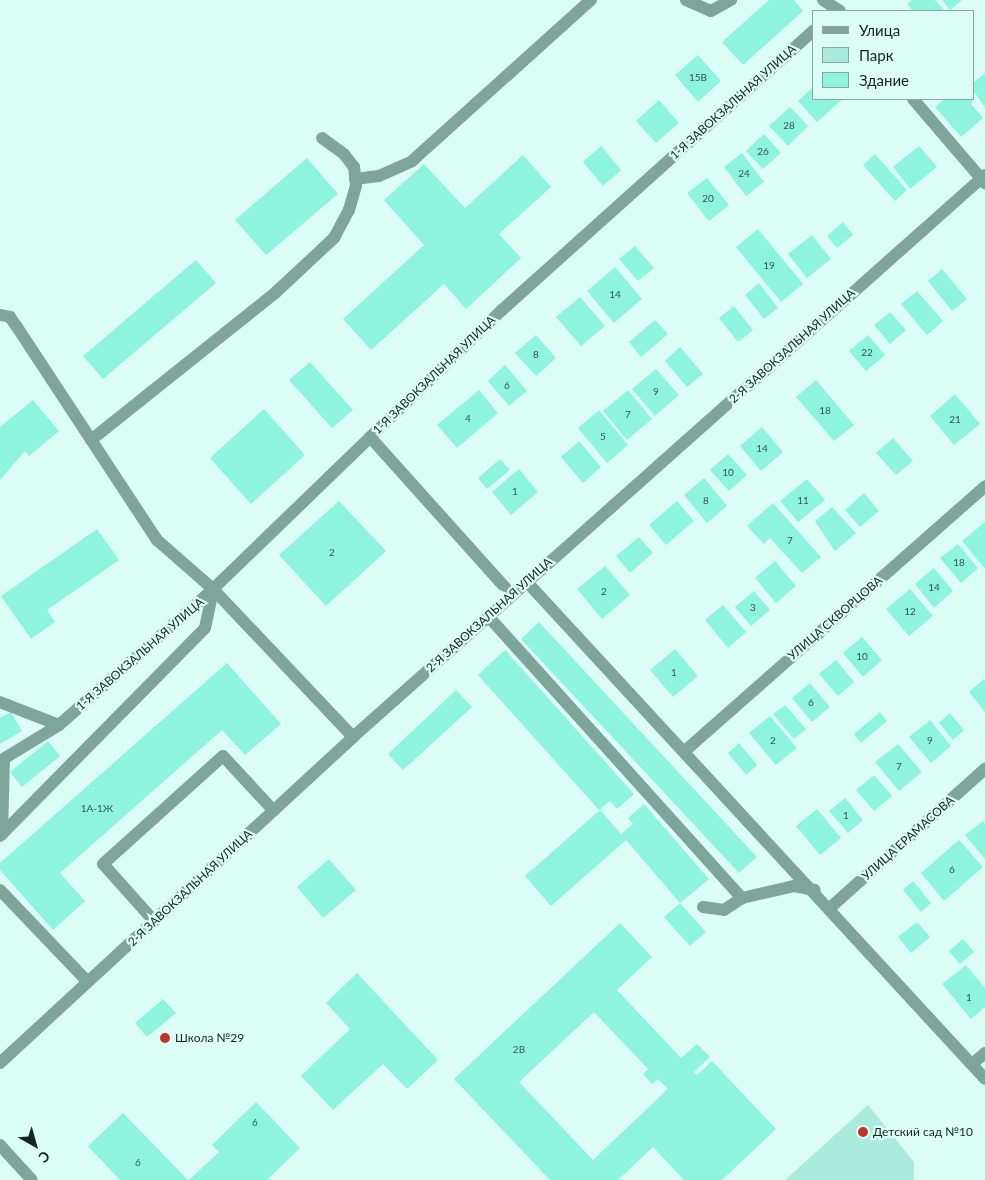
<!DOCTYPE html>
<meta charset="utf-8">
<style>
body{margin:0}
#map{position:relative;width:985px;height:1180px;overflow:hidden;background:#dcfdf5;font-family:Lato,sans-serif}
div>[style]{position:absolute}
.green>*{inset:0;background:#aaecdc}
.building>*{inset:0;background:#8ef4de}
.minor>*{height:12px;margin:-6px;padding:0 6px;transform-origin:6px;border-radius:6px;background:#7da59b}
.dots>*{width:14px;height:14px;translate:-50% -50%;box-sizing:border-box;border:2px solid #dcfdf5;border-radius:50%}
span{translate:-50% -50%;white-space:nowrap;text-align:center;line-height:1.15;-webkit-text-stroke:4.5px #dcfdf5;paint-order:stroke}
.number-label{font-size:10px;color:#345750}
.number-label span{-webkit-text-stroke-width:0}
.street-label{font-size:12px;color:#162320}
.poi-label{font-size:12px;color:#162320}
.left{translate:0 -50%;text-align:left}
.legend{position:absolute;left:812px;top:10px;width:162px;height:90px;box-sizing:border-box;background:#dcfdf5;border:1px solid #8da6a0;margin:0;padding:6px 9px;list-style:none;font-size:15px;color:#162320}
.legend li{display:flex;align-items:center;gap:10px;height:25px}
.legend b{width:25px;border:1px solid #8da6a0}
.north{position:absolute;left:10px;top:1120px;width:50px;height:50px;-webkit-text-stroke:4px #dcfdf5;paint-order:stroke;rotate:142deg;font-size:14px;font-weight:700;line-height:20px;text-align:center;color:#162320}
.north::after{content:'';display:block;margin:auto;width:18px;height:22px;background:#162320;clip-path:polygon(50% 0,100% 100%,50% 72%,0 100%)}
</style>
<div id="map">
<div class="green">
<i style="clip-path:polygon(868px 1105px,914px 1162px,914px 1180px,785px 1180px)"></i>
</div>
<div class="building">
<i style="clip-path:polygon(769px 0,794px 0,803px 11px,743px 65px,722px 42px)"></i>
<i style="clip-path:polygon(912px 0,935px 0,945px 11px,913px 11px,907px 4px)"></i>
<i style="clip-path:polygon(942px 0,962px 0,950px 10px)"></i>
<i style="clip-path:polygon(698px 55px,721px 81px,698px 102px,675px 75px)"></i>
<i style="clip-path:polygon(985px 73px,985px 107px,974px 92px,974px 82px)"></i>
<i style="clip-path:polygon(814px 86px,814px 99px,843px 99px,817px 122px,798px 101px)"></i>
<i style="clip-path:polygon(945px 99px,974px 99px,971px 104px,983px 118px,961px 137px,935px 107px)"></i>
<i style="clip-path:polygon(659px 100px,679px 123px,656px 143px,636px 121px)"></i>
<i style="clip-path:polygon(790px 107px,808px 126px,788px 146px,769px 126px)"></i>
<i style="clip-path:polygon(764px 134px,781px 153px,763px 169px,746px 151px)"></i>
<i style="clip-path:polygon(601px 146px,621px 170px,603px 186px,583px 162px)"></i>
<i style="clip-path:polygon(919px 146px,937px 167px,910px 189px,893px 167px)"></i>
<i style="clip-path:polygon(742px 153px,764px 182px,746px 196px,724px 167px)"></i>
<i style="clip-path:polygon(875px 154px,907px 190px,895px 201px,863px 165px)"></i>
<i style="clip-path:polygon(523px 155px,551px 187px,499px 234px,521px 258px,466px 309px,444px 284px,371px 350px,343px 319px,424px 245px,384px 200px,424px 164px,465px 208px)"></i>
<i style="clip-path:polygon(307px 158px,338px 194px,266px 255px,235px 220px)"></i>
<i style="clip-path:polygon(707px 178px,729px 205px,709px 221px,687px 193px)"></i>
<i style="clip-path:polygon(843px 222px,853px 235px,837px 248px,827px 236px)"></i>
<i style="clip-path:polygon(758px 229px,803px 284px,781px 302px,736px 247px)"></i>
<i style="clip-path:polygon(812px 235px,831px 259px,807px 278px,788px 254px)"></i>
<i style="clip-path:polygon(635px 246px,654px 268px,638px 281px,619px 259px)"></i>
<i style="clip-path:polygon(196px 260px,216px 283px,103px 379px,83px 356px)"></i>
<i style="clip-path:polygon(615px 267px,642px 299px,614px 323px,587px 291px)"></i>
<i style="clip-path:polygon(942px 269px,967px 299px,952px 311px,928px 281px)"></i>
<i style="clip-path:polygon(759px 283px,778px 308px,764px 319px,745px 295px)"></i>
<i style="clip-path:polygon(917px 291px,943px 321px,927px 335px,901px 304px)"></i>
<i style="clip-path:polygon(580px 297px,605px 326px,581px 346px,556px 317px)"></i>
<i style="clip-path:polygon(734px 306px,753px 330px,738px 342px,719px 318px)"></i>
<i style="clip-path:polygon(890px 312px,906px 330px,890px 344px,874px 325px)"></i>
<i style="clip-path:polygon(655px 320px,668px 334px,641px 357px,629px 342px)"></i>
<i style="clip-path:polygon(536px 335px,556px 358px,536px 376px,515px 353px)"></i>
<i style="clip-path:polygon(868px 335px,885px 355px,866px 371px,849px 351px)"></i>
<i style="clip-path:polygon(680px 347px,703px 374px,687px 387px,665px 361px)"></i>
<i style="clip-path:polygon(310px 362px,353px 410px,332px 428px,289px 380px)"></i>
<i style="clip-path:polygon(505px 365px,527px 391px,509px 406px,488px 381px)"></i>
<i style="clip-path:polygon(656px 369px,679px 395px,655px 416px,632px 389px)"></i>
<i style="clip-path:polygon(816px 380px,854px 425px,834px 441px,796px 397px)"></i>
<i style="clip-path:polygon(479px 390px,498px 413px,457px 448px,437px 425px)"></i>
<i style="clip-path:polygon(628px 390px,652px 419px,627px 440px,603px 411px)"></i>
<i style="clip-path:polygon(955px 394px,980px 424px,954px 445px,930px 416px)"></i>
<i style="clip-path:polygon(33px 400px,59px 431px,29px 456px,25px 451px,0 480px,0 427px)"></i>
<i style="clip-path:polygon(264px 409px,305px 455px,251px 504px,210px 458px)"></i>
<i style="clip-path:polygon(599px 410px,628px 445px,607px 463px,578px 428px)"></i>
<i style="clip-path:polygon(762px 427px,783px 452px,761px 471px,740px 446px)"></i>
<i style="clip-path:polygon(893px 438px,913px 461px,896px 475px,876px 453px)"></i>
<i style="clip-path:polygon(579px 441px,601px 467px,583px 483px,561px 457px)"></i>
<i style="clip-path:polygon(728px 454px,747px 475px,729px 491px,710px 470px)"></i>
<i style="clip-path:polygon(500px 459px,510px 470px,487px 489px,478px 478px)"></i>
<i style="clip-path:polygon(519px 469px,538px 492px,511px 515px,492px 492px)"></i>
<i style="clip-path:polygon(704px 478px,727px 506px,707px 523px,684px 495px)"></i>
<i style="clip-path:polygon(807px 479px,825px 500px,798px 522px,780px 501px)"></i>
<i style="clip-path:polygon(864px 493px,879px 511px,860px 527px,845px 510px)"></i>
<i style="clip-path:polygon(339px 501px,386px 551px,326px 606px,279px 555px)"></i>
<i style="clip-path:polygon(677px 501px,694px 521px,666px 545px,649px 525px)"></i>
<i style="clip-path:polygon(773px 503px,821px 557px,802px 573px,770px 538px,764px 544px,747px 526px)"></i>
<i style="clip-path:polygon(832px 507px,856px 533px,835px 551px,815px 521px)"></i>
<i style="clip-path:polygon(985px 522px,985px 569px,962px 541px)"></i>
<i style="clip-path:polygon(97px 529px,119px 560px,47px 610px,55px 622px,31px 639px,1px 596px)"></i>
<i style="clip-path:polygon(639px 537px,653px 553px,630px 573px,616px 556px)"></i>
<i style="clip-path:polygon(958px 544px,978px 568px,961px 583px,940px 558px)"></i>
<i style="clip-path:polygon(775px 561px,796px 586px,776px 603px,755px 578px)"></i>
<i style="clip-path:polygon(605px 566px,630px 595px,602px 619px,577px 589px)"></i>
<i style="clip-path:polygon(934px 568px,953px 591px,934px 608px,915px 584px)"></i>
<i style="clip-path:polygon(910px 589px,933px 616px,909px 636px,886px 609px)"></i>
<i style="clip-path:polygon(754px 591px,770px 610px,751px 626px,735px 607px)"></i>
<i style="clip-path:polygon(723px 605px,746px 632px,728px 648px,705px 620px)"></i>
<i style="clip-path:polygon(539px 622px,757px 857px,739px 873px,521px 639px)"></i>
<i style="clip-path:polygon(862px 637px,882px 660px,863px 677px,843px 653px)"></i>
<i style="clip-path:polygon(675px 649px,698px 676px,673px 697px,650px 670px)"></i>
<i style="clip-path:polygon(505px 650px,634px 794px,617px 809px,610px 801px,599px 810px,478px 675px)"></i>
<i style="clip-path:polygon(836px 660px,854px 682px,838px 696px,819px 674px)"></i>
<i style="clip-path:polygon(227px 663px,281px 724px,245px 755px,222px 730px,60px 873px,85px 901px,53px 930px,0 870px,0 863px)"></i>
<i style="clip-path:polygon(984px 679px,985px 681px,985px 712px,969px 692px)"></i>
<i style="clip-path:polygon(810px 683px,830px 707px,812px 722px,792px 698px)"></i>
<i style="clip-path:polygon(456px 690px,472px 707px,403px 770px,388px 754px)"></i>
<i style="clip-path:polygon(785px 705px,806px 729px,794px 739px,773px 714px)"></i>
<i style="clip-path:polygon(11px 712px,22px 731px,0 744px,0 718px)"></i>
<i style="clip-path:polygon(880px 712px,887px 721px,861px 743px,854px 734px)"></i>
<i style="clip-path:polygon(950px 713px,964px 730px,953px 740px,939px 723px)"></i>
<i style="clip-path:polygon(770px 716px,797px 748px,776px 765px,749px 733px)"></i>
<i style="clip-path:polygon(930px 720px,951px 746px,931px 763px,909px 737px)"></i>
<i style="clip-path:polygon(48px 741px,60px 756px,22px 787px,10px 772px)"></i>
<i style="clip-path:polygon(739px 743px,757px 765px,746px 775px,728px 753px)"></i>
<i style="clip-path:polygon(898px 744px,922px 772px,899px 791px,875px 762px)"></i>
<i style="clip-path:polygon(874px 775px,892px 796px,874px 811px,856px 790px)"></i>
<i style="clip-path:polygon(845px 798px,863px 820px,848px 833px,829px 811px)"></i>
<i style="clip-path:polygon(644px 804px,709px 879px,680px 903px,626px 840px,551px 906px,525px 876px,600px 810px,621px 834px,633px 824px,628px 818px)"></i>
<i style="clip-path:polygon(817px 809px,841px 838px,820px 855px,796px 826px)"></i>
<i style="clip-path:polygon(983px 821px,985px 824px,985px 859px,965px 835px)"></i>
<i style="clip-path:polygon(959px 840px,983px 867px,944px 901px,921px 873px)"></i>
<i style="clip-path:polygon(329px 859px,356px 890px,323px 918px,297px 887px)"></i>
<i style="clip-path:polygon(913px 881px,931px 903px,921px 912px,903px 890px)"></i>
<i style="clip-path:polygon(680px 903px,706px 932px,690px 946px,664px 917px)"></i>
<i style="clip-path:polygon(917px 922px,930px 937px,911px 953px,898px 937px)"></i>
<i style="clip-path:polygon(evenodd,620px 923px,652px 957px,617px 990px,681px 1058px,697px 1044px,710px 1057px,694px 1072px,697px 1075px,712px 1061px,776px 1129px,722px 1180px,684px 1180px,653px 1147px,618px 1180px,550px 1180px,454px 1079px,620px 923px,594px 1012px,648px 1069px,643px 1074px,652px 1084px,658px 1079px,668px 1089px,593px 1160px,519px 1082px,594px 1012px)"></i>
<i style="clip-path:polygon(963px 939px,974px 952px,960px 964px,949px 951px)"></i>
<i style="clip-path:polygon(966px 965px,985px 988px,985px 1007px,971px 1019px,942px 984px)"></i>
<i style="clip-path:polygon(357px 973px,438px 1060px,407px 1089px,383px 1064px,333px 1110px,301px 1076px,350px 1029px,326px 1003px)"></i>
<i style="clip-path:polygon(163px 999px,176px 1013px,147px 1037px,135px 1023px)"></i>
<i style="clip-path:polygon(256px 1102px,300px 1148px,267px 1180px,189px 1180px,219px 1152px,212px 1145px)"></i>
<i style="clip-path:polygon(123px 1113px,188px 1180px,120px 1180px,88px 1146px)"></i>
</div>
<div class="minor">
<i style="left:686px;top:0;width:27px;rotate:24deg"></i>
<i style="left:711px;top:11px;width:23px;rotate:-29deg"></i>
<i style="left:823px;top:0;width:20px;rotate:33deg"></i>
<i style="left:913px;top:99px;width:111px;rotate:49.4deg"></i>
<i style="left:355px;top:179px;width:24px;rotate:-7deg"></i>
<i style="left:379px;top:176px;width:36px;rotate:-24deg"></i>
<i style="left:412px;top:161px;width:241px;rotate:-42deg"></i>
<i style="left:0;top:315px;width:10px;rotate:11deg"></i>
<i style="left:10px;top:317px;width:12px;rotate:55deg"></i>
<i style="left:17px;top:327px;width:255px;rotate:56.7deg"></i>
<i style="left:157px;top:540px;width:74px;rotate:41.2deg"></i>
<i style="left:213px;top:589px;width:204px;rotate:46.6deg"></i>
<i style="left:370px;top:437px;width:212px;rotate:48.1deg"></i>
<i style="left:91px;top:440px;width:236px;rotate:-38.6deg"></i>
<i style="left:275px;top:293px;width:81px;rotate:-43deg"></i>
<i style="left:334px;top:238px;width:32px;rotate:-62deg"></i>
<i style="left:349px;top:210px;width:26px;rotate:-74deg"></i>
<i style="left:356px;top:185px;width:18px;rotate:-96deg"></i>
<i style="left:354px;top:167px;width:16px;rotate:-128deg"></i>
<i style="left:344px;top:154px;width:27px;rotate:-144deg"></i>
<i style="left:526px;top:581px;width:677px;rotate:47.33deg"></i>
<i style="left:488px;top:616px;width:380px;rotate:48deg"></i>
<i style="left:742px;top:898px;width:53px;rotate:-13deg"></i>
<i style="left:794px;top:886px;width:21px;rotate:11deg"></i>
<i style="left:0;top:702px;width:63px;rotate:21.3deg"></i>
<i style="left:686px;top:750px;width:399px;rotate:-41.4deg"></i>
<i style="left:0;top:761px;width:69px;rotate:-31.4deg"></i>
<i style="left:59px;top:725px;width:205px;rotate:-41.4deg"></i>
<i style="left:213px;top:589px;width:402px;rotate:-44deg"></i>
<i style="left:502px;top:310px;width:419px;rotate:-41.9deg"></i>
<i style="left:2px;top:834px;width:75px;rotate:-88.5deg"></i>
<i style="left:0;top:836px;width:292px;rotate:-45.4deg"></i>
<i style="left:205px;top:628px;width:40px;rotate:-78deg"></i>
<i style="left:0;top:890px;width:127px;rotate:46.3deg"></i>
<i style="left:703px;top:907px;width:21px;rotate:8deg"></i>
<i style="left:724px;top:910px;width:22px;rotate:-34deg"></i>
<i style="left:831px;top:907px;width:207px;rotate:-41.9deg"></i>
<i style="left:154px;top:921px;width:76px;rotate:-131.8deg"></i>
<i style="left:103px;top:864px;width:161px;rotate:-42deg"></i>
<i style="left:223px;top:756px;width:74px;rotate:47.2deg"></i>
<i style="left:0;top:1063px;width:481px;rotate:-42.7deg"></i>
<i style="left:353px;top:737px;width:846px;rotate:-41.64deg"></i>
<i style="left:972px;top:1064px;width:17px;rotate:-40deg"></i>
<i style="left:0;top:1145px;width:47px;rotate:47.6deg"></i>
</div>
<div class="dots">
<i style="left:165px;top:1038px;background:#c1332c"></i>
<i style="left:863px;top:1132px;background:#c1332c"></i>
</div>
<div class="number-label">
<span style="left:698px;top:78px">15В</span>
<span style="left:789px;top:126px">28</span>
<span style="left:763px;top:152px">26</span>
<span style="left:744px;top:174px">24</span>
<span style="left:708px;top:199px">20</span>
<span style="left:769px;top:266px">19</span>
<span style="left:615px;top:295px">14</span>
<span style="left:867px;top:353px">22</span>
<span style="left:536px;top:355px">8</span>
<span style="left:507px;top:386px">6</span>
<span style="left:656px;top:392px">9</span>
<span style="left:825px;top:411px">18</span>
<span style="left:628px;top:415px">7</span>
<span style="left:468px;top:419px">4</span>
<span style="left:955px;top:420px">21</span>
<span style="left:603px;top:437px">5</span>
<span style="left:762px;top:449px">14</span>
<span style="left:728px;top:473px">10</span>
<span style="left:515px;top:492px">1</span>
<span style="left:706px;top:501px">8</span>
<span style="left:803px;top:501px">11</span>
<span style="left:790px;top:541px">7</span>
<span style="left:332px;top:553px">2</span>
<span style="left:959px;top:563px">18</span>
<span style="left:934px;top:588px">14</span>
<span style="left:604px;top:592px">2</span>
<span style="left:753px;top:608px">3</span>
<span style="left:910px;top:612px">12</span>
<span style="left:862px;top:657px">10</span>
<span style="left:674px;top:673px">1</span>
<span style="left:811px;top:703px">6</span>
<span style="left:773px;top:741px">2</span>
<span style="left:930px;top:741px">9</span>
<span style="left:899px;top:767px">7</span>
<span style="left:97px;top:809px">1А-1Ж</span>
<span style="left:846px;top:816px">1</span>
<span style="left:952px;top:870px">6</span>
<span style="left:969px;top:998px">1</span>
<span style="left:519px;top:1050px">2В</span>
<span style="left:255px;top:1123px">6</span>
<span style="left:138px;top:1163px">6</span>
</div>
<div class="street-label">
<span style="left:733px;top:102px;rotate:-42deg">1-Я ЗАВОКЗАЛЬНАЯ УЛИЦА</span>
<span style="left:792px;top:346px;rotate:-42deg">2-Я ЗАВОКЗАЛЬНАЯ УЛИЦА</span>
<span style="left:434px;top:375px;rotate:-44deg">1-Я ЗАВОКЗАЛЬНАЯ УЛИЦА</span>
<span style="left:489px;top:615px;rotate:-42deg">2-Я ЗАВОКЗАЛЬНАЯ УЛИЦА</span>
<span style="left:835px;top:618px;rotate:-41deg">УЛИЦА СКВОРЦОВА</span>
<span style="left:140px;top:654px;rotate:-41deg">1-Я ЗАВОКЗАЛЬНАЯ УЛИЦА</span>
<span style="left:908px;top:838px;rotate:-42deg">УЛИЦА ЕРАМАСОВА</span>
<span style="left:190px;top:888px;rotate:-43deg">2-Я ЗАВОКЗАЛЬНАЯ УЛИЦА</span>
</div>
<div class="poi-label">
<span class="left" style="left:175px;top:1038px">Школа №29</span>
<span class="left" style="left:873px;top:1132px">Детский сад №10</span>
</div>
<ul class="legend">
<li><b style="height:6px;background:#7da59b"></b>Улица</li>
<li><b style="height:14px;background:#aaecdc"></b>Парк</li>
<li><b style="height:14px;background:#8ef4de"></b>Здание</li>
</ul>
<div class="north">С</div>
</div>
